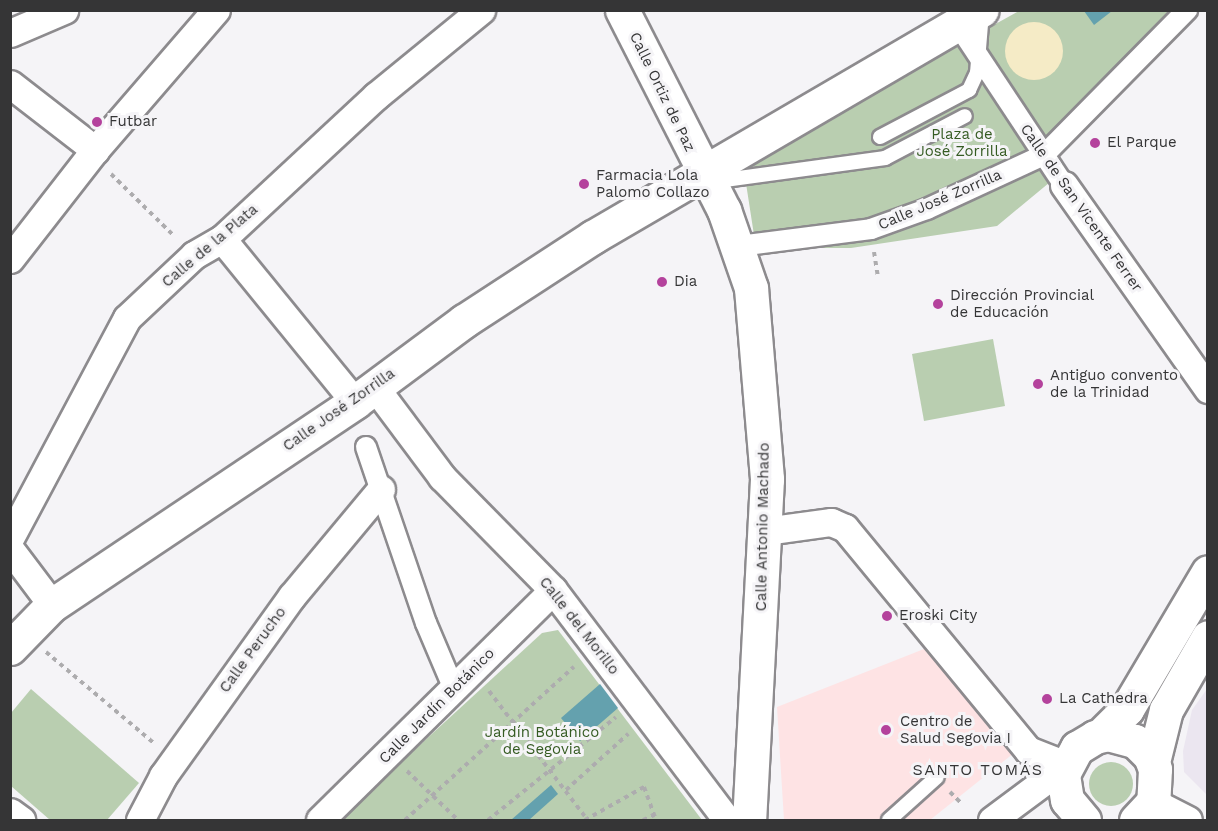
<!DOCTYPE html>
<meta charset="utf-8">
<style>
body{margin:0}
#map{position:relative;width:1218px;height:831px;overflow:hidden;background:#f5f4f7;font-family:"Work Sans",sans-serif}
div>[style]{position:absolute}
.built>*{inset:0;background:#ebe6f0}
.medical>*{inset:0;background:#fee3e4}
.green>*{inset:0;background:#b9ceb0}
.round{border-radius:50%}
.sand>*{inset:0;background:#f5ebc6}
.water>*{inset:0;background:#64a1ae}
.path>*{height:4px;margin-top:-2px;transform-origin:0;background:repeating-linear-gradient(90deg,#adacae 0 4.5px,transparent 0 9px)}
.roads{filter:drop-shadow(2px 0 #8d8b8e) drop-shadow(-2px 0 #8d8b8e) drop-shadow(0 2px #8d8b8e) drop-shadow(0 -2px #8d8b8e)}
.service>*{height:14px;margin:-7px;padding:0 7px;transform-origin:7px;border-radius:7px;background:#fff}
.pedestrian>*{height:20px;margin:-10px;padding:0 10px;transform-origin:10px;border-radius:10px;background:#fff}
.minor>*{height:27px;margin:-13.5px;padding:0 13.5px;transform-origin:13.5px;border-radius:13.5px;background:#fff}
.tertiary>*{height:33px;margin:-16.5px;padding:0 16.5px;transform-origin:16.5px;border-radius:16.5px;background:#fff}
.primary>*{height:33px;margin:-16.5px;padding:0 16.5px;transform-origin:16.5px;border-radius:16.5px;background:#fff}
.dots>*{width:16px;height:16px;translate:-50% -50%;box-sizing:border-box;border:3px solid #f5f4f7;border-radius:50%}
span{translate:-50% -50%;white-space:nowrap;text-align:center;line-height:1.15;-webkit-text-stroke:6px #f5f4f7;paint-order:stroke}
.street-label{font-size:15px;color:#353536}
.poi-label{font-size:15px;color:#353536}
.left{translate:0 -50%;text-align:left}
.park-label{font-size:15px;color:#355b22}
.neighbourhood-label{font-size:16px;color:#353536;letter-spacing:1.5px}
.frame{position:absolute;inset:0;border:12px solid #353536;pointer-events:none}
</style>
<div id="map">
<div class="built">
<i style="clip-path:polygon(1207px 689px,1207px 795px,1184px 772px,1183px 751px,1192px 710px)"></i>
</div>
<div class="medical">
<i style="clip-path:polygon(924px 649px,1014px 753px,930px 820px,784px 820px,777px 707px)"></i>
</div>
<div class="green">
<i style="clip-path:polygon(1019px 11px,1197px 11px,1056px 153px,1067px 168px,997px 226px,851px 248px,756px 248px,743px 164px)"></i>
<i style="clip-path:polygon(993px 339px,1005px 406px,924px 421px,912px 354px)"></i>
<i style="clip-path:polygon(558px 630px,702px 820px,338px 820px,542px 633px)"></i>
<i style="clip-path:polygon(31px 689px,139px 783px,107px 820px,50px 820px,11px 786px,11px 713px)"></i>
<i class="round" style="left:1089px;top:762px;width:44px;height:44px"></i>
</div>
<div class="sand">
<i class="round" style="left:1005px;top:22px;width:58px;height:58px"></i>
</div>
<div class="water">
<i style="clip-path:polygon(1084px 11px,1112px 11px,1094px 25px)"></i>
<i style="clip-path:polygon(600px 684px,618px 708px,580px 741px,561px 718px)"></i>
<i style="clip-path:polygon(551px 785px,558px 794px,529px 820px,511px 820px)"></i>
</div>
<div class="path">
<i style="left:111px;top:174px;width:88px;rotate:44.5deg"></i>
<i style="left:874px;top:252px;width:26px;rotate:81deg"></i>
<i style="left:46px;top:652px;width:143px;rotate:40.2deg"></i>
<i style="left:489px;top:691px;width:161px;rotate:52.6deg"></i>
<i style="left:407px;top:771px;width:71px;rotate:43.9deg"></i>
<i style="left:566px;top:790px;width:84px;rotate:-42.1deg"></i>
<i style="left:950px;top:792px;width:14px;rotate:45deg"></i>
<i style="left:405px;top:820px;width:228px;rotate:-42.2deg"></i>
<i style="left:488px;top:820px;width:164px;rotate:-38.8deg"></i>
<i style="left:585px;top:820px;width:68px;rotate:-29.2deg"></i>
<i style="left:644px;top:787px;width:35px;rotate:70deg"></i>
<i style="left:643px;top:820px;width:12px;rotate:-24deg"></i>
</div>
<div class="roads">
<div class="service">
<i style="left:880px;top:137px;width:101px;rotate:-27.8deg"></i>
<i style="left:969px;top:90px;width:19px;rotate:-65deg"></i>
<i style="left:977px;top:73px;width:61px;rotate:-85.3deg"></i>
<i style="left:710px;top:182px;width:177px;rotate:-7.8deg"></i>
<i style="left:885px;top:158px;width:90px;rotate:-27.7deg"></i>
<i style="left:889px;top:820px;width:64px;rotate:-41.9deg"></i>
</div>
<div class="pedestrian">
<i style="left:958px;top:25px;width:192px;rotate:56.5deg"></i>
<i style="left:739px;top:246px;width:133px;rotate:-7.3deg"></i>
<i style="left:871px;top:229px;width:59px;rotate:-19.7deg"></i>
<i style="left:927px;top:209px;width:129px;rotate:-24.8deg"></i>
<i style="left:1044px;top:155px;width:204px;rotate:-45.4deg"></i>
<i style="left:366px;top:447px;width:186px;rotate:71.2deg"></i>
<i style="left:426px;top:623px;width:72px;rotate:67deg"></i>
</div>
<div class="minor">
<i style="left:10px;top:33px;width:59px;rotate:-23.1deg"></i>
<i style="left:10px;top:84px;width:108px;rotate:37.8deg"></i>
<i style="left:1064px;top:185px;width:250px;rotate:54.8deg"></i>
<i style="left:222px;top:239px;width:210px;rotate:50.8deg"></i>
<i style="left:10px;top:259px;width:138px;rotate:-52.1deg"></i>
<i style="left:95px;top:150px;width:185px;rotate:-49.2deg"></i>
<i style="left:374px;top:386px;width:114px;rotate:53.2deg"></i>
<i style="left:442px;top:477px;width:158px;rotate:45.5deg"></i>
<i style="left:553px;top:590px;width:288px;rotate:52.9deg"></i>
<i style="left:765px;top:531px;width:67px;rotate:-7.8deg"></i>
<i style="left:831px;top:522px;width:15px;rotate:23deg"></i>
<i style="left:845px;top:528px;width:288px;rotate:50.5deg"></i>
<i style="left:1028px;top:750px;width:41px;rotate:21.5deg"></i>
<i style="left:10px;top:538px;width:249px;rotate:-62deg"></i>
<i style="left:127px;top:318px;width:92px;rotate:-43.2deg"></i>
<i style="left:194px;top:255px;width:32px;rotate:-30deg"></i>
<i style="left:222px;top:239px;width:210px;rotate:-42.9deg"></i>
<i style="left:376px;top:96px;width:136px;rotate:-39.3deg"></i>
<i style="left:10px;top:549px;width:70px;rotate:53.1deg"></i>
<i style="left:1153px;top:802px;width:39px;rotate:27deg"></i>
<i style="left:10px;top:812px;width:14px;rotate:36deg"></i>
<i style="left:140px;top:820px;width:50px;rotate:-62.4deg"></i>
<i style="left:163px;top:776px;width:221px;rotate:-54.4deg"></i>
<i style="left:292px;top:596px;width:139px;rotate:-50.2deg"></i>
<i style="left:320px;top:820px;width:327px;rotate:-44.6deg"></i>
<i style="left:992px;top:820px;width:92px;rotate:-36.6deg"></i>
</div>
<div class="tertiary">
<i style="left:622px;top:10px;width:225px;rotate:63deg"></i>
<i style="left:724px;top:210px;width:83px;rotate:70.9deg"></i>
<i style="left:751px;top:288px;width:192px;rotate:85.2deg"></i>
<i style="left:767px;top:479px;width:341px;rotate:93deg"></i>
<i style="left:10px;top:648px;width:60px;rotate:-45.7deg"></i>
<i style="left:52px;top:605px;width:365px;rotate:-33.8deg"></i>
<i style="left:355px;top:402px;width:136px;rotate:-36.6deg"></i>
<i style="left:464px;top:321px;width:154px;rotate:-33.1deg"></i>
<i style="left:593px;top:237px;width:450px;rotate:-30.3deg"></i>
</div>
<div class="primary">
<i style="left:1101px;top:735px;width:37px;rotate:-45deg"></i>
<i style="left:1127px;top:709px;width:159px;rotate:-59.4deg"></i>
<i style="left:1153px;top:762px;width:54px;rotate:-76deg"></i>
<i style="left:1166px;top:710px;width:84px;rotate:-60.1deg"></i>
<i style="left:1084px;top:820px;width:26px;rotate:-130deg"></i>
<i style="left:1067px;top:800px;width:26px;rotate:-99deg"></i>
<i style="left:1063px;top:774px;width:30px;rotate:-62deg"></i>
<i style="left:1077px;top:748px;width:21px;rotate:-31deg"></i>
<i style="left:1095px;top:737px;width:13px;rotate:-13deg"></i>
<i style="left:1108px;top:734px;width:28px;rotate:15deg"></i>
<i style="left:1135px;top:741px;width:21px;rotate:45deg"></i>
<i style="left:1150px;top:756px;width:14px;rotate:69deg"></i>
<i style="left:1155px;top:769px;width:33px;rotate:93deg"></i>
<i style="left:1153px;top:802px;width:25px;rotate:133deg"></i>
</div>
</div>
<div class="dots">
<i style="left:97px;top:122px;background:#b4429c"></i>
<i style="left:1095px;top:143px;background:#b4429c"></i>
<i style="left:584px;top:184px;background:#b4429c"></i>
<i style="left:662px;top:282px;background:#b4429c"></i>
<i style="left:938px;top:304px;background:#b4429c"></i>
<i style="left:1038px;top:384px;background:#b4429c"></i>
<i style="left:887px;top:616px;background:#b4429c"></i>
<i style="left:1047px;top:699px;background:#b4429c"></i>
<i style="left:886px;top:730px;background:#b4429c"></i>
</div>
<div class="street-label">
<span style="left:662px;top:92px;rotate:64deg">Calle Ortiz de Paz</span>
<span style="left:940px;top:200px;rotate:-23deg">Calle José Zorrilla</span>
<span style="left:1081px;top:208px;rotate:55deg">Calle de San Vicente Ferrer</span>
<span style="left:210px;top:246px;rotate:-40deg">Calle de la Plata</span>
<span style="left:339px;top:410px;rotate:-35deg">Calle José Zorrilla</span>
<span style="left:763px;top:527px;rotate:-89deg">Calle Antonio Machado</span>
<span style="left:579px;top:626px;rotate:52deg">Calle del Morillo</span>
<span style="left:253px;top:650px;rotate:-54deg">Calle Perucho</span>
<span style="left:437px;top:706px;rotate:-45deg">Calle Jardín Botánico</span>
</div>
<div class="poi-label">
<span class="left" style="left:109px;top:122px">Futbar</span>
<span class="left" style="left:1107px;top:143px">El Parque</span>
<span class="left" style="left:596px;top:184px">Farmacia Lola<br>Palomo Collazo</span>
<span class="left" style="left:674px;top:282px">Dia</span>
<span class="left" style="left:950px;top:304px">Dirección Provincial<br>de Educación</span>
<span class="left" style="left:1050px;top:384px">Antiguo convento<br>de la Trinidad</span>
<span class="left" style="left:899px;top:616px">Eroski City</span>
<span class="left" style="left:1059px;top:699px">La Cathedra</span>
<span class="left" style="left:900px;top:730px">Centro de<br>Salud Segovia I</span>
</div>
<div class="park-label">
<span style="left:962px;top:143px">Plaza de<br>José Zorrilla</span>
<span style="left:542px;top:741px">Jardín Botánico<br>de Segovia</span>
</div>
<div class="neighbourhood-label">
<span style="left:978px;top:770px">SANTO TOMÁS</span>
</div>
<div class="frame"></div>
</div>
